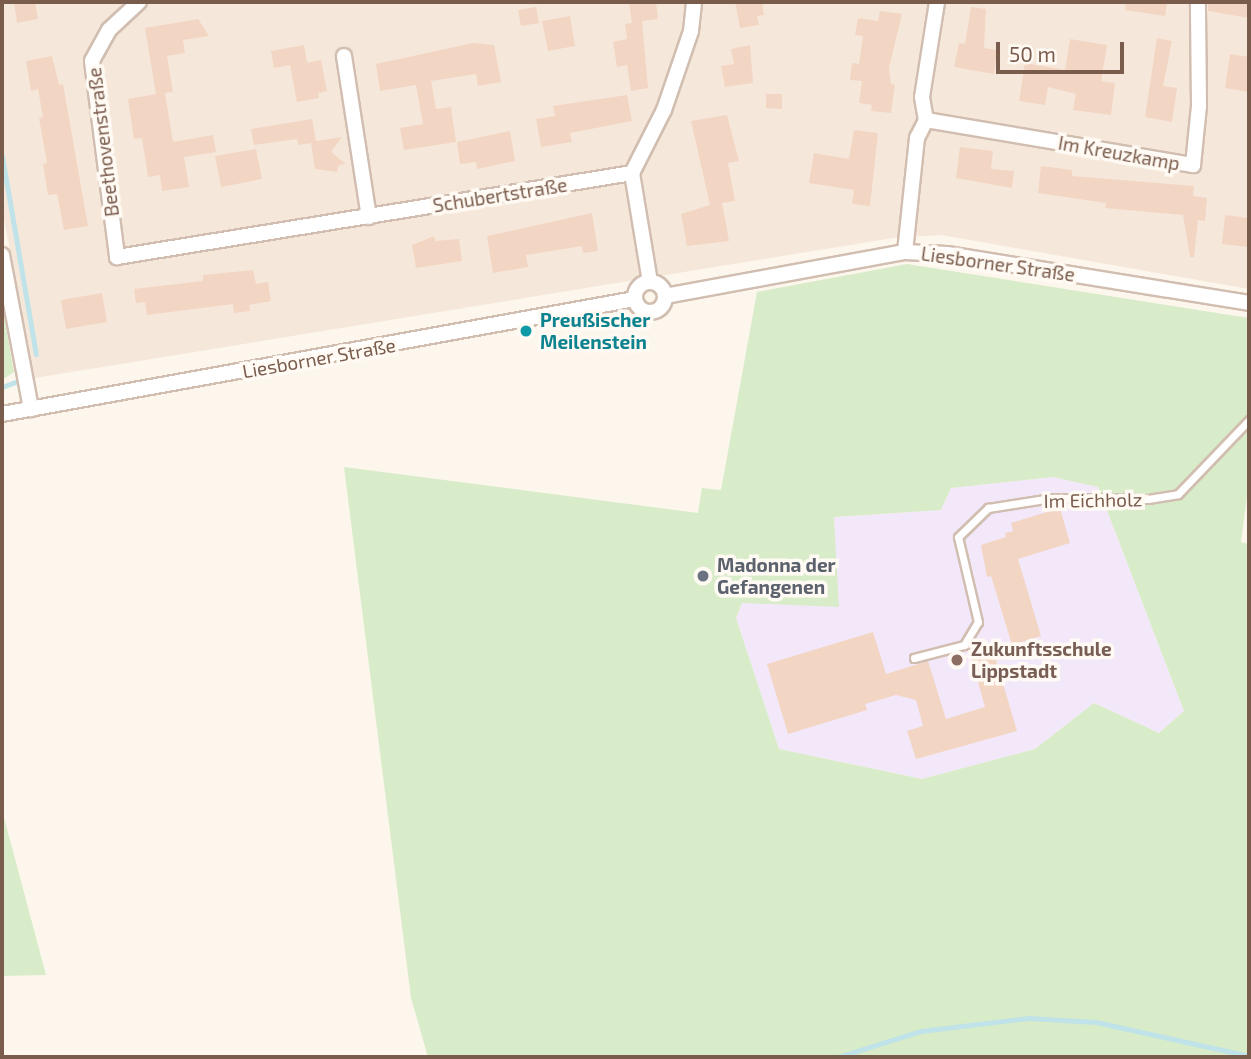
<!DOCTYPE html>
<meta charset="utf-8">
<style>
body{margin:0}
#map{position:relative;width:1251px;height:1059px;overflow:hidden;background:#fdf6ec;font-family:"Exo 2",sans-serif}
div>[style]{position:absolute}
.residential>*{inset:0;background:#f5e8da}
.education>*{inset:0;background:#f3e8fa}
.green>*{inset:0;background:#d8ecc9}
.stream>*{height:5px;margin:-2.5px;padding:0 2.5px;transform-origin:2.5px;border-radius:2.5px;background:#bfe3e8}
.building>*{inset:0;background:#f3d5c3}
.roads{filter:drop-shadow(2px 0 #d1beb0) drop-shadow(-2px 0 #d1beb0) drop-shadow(0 2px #d1beb0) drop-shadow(0 -2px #d1beb0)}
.lane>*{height:7px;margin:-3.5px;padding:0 3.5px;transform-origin:3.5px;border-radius:3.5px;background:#fff}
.street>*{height:14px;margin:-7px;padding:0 7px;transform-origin:7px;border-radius:7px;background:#fff}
.street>.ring{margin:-7px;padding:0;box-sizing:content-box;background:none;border:14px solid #fff;border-radius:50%}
.dots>*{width:19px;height:19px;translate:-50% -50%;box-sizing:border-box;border:4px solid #fffaf3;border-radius:50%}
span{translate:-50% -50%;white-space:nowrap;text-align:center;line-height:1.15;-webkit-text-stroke:7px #fffaf3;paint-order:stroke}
.street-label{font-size:19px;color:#7a5c4d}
.culture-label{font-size:19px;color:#0d838f;font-weight:700}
.left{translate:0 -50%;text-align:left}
.worship-label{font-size:19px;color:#5b616d;font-weight:700}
.education-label{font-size:19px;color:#785e54;font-weight:700}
.frame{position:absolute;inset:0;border:4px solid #7a5c4d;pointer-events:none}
.scale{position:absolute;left:996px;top:42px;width:128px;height:32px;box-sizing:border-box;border:4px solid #7a5c4d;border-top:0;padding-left:9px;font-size:21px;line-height:24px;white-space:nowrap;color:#7a5c4d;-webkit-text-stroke:5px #fffaf3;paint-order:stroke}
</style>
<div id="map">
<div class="residential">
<i style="clip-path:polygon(2px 2px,1249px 2px,1249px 289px,941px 235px,893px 238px,35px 378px,2px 209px)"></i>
</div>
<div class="education">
<i style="clip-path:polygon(1053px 477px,1098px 487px,1184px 711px,1159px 733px,1094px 703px,1035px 749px,922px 779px,779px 749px,736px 618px,742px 603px,834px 517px,941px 510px,951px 488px)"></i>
</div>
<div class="green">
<i style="clip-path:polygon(evenodd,907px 264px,1249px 318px,1249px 481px,1241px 542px,1249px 544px,1249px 1057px,428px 1057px,411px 998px,344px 467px,698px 513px,702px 488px,721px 490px,757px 292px,907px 264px,1053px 477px,1098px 487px,1184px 711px,1159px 733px,1094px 703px,1035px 749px,922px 779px,779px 749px,736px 618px,742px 603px,839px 607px,834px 517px,941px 510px,951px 488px,1053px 477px)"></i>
<i style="clip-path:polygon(2px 306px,14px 372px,2px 380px)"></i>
<i style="clip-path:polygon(2px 810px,46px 975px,2px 976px)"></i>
</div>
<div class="stream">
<i style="left:2px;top:156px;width:201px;rotate:80.3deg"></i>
<i style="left:2px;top:387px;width:14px;rotate:-21deg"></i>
<i style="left:838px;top:1057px;width:87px;rotate:-17.4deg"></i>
<i style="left:921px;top:1031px;width:109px;rotate:-6.9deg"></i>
<i style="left:1029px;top:1018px;width:67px;rotate:3.4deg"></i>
<i style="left:1096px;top:1022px;width:157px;rotate:12.5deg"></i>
</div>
<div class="building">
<i style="clip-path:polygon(14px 2px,35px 2px,38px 19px,17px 23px)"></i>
<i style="clip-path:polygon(629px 2px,656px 2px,658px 19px,642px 21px,648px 88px,631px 91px,627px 65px,617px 67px,613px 42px,627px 39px,625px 24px,632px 23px)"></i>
<i style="clip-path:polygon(735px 2px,762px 2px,764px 15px,757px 16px,759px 25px,740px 28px)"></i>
<i style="clip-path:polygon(1126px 2px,1167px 2px,1165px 16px,1125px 10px)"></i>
<i style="clip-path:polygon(1208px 2px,1249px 2px,1249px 18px,1208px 11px)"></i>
<i style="clip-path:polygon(536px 7px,539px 23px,521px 26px,518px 10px)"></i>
<i style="clip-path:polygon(971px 7px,986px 9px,984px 48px,997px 50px,994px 74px,954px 67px,959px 43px,965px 44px)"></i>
<i style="clip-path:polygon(880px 11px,902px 14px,889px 68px,891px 84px,895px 85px,891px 113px,871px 111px,872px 105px,859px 103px,862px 81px,850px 80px,852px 63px,859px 64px,863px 36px,855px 35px,858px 18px,878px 21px)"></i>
<i style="clip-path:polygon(570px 16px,575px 46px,548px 51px,542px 21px)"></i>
<i style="clip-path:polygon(198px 19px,209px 36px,183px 40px,185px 53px,167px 56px,173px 92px,165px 93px,173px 142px,213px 135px,216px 152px,184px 157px,189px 187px,162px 191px,160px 175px,148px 177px,142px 138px,134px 139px,128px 99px,156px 94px,145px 28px)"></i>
<i style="clip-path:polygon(1157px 38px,1172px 41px,1163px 86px,1177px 88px,1172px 122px,1145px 117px)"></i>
<i style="clip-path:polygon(1070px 39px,1107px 45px,1101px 81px,1115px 83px,1111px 115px,1073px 110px,1076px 94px,1048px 87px,1045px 105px,1019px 101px,1025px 63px,1065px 70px)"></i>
<i style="clip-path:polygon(473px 43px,494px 45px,501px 82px,478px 86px,476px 74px,431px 81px,436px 109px,451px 107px,456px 142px,404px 150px,400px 128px,423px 124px,416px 85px,380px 91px,376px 64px)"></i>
<i style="clip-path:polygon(304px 45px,307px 63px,321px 60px,327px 91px,318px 93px,319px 98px,297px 102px,290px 65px,274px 68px,271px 51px)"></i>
<i style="clip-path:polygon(750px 45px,753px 83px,725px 87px,721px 66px,734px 64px,731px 49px)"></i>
<i style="clip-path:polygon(1230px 54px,1249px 57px,1249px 92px,1225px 88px)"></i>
<i style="clip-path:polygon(52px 56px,59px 85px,63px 84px,88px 226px,64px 230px,57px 194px,48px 195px,43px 164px,47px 163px,39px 118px,43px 117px,38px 89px,31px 91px,26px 61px)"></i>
<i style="clip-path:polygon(766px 94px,782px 94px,782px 109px,766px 108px)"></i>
<i style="clip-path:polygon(627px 95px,632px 121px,570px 133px,572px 142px,541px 147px,536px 119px,555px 116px,553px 106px)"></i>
<i style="clip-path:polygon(727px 115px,739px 161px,728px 163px,735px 201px,722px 203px,729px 241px,687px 246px,681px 214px,710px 205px,691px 121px)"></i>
<i style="clip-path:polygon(312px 119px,316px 141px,342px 137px,331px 152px,346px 164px,339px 165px,337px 172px,315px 169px,311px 143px,298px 145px,297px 139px,254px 145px,251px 129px)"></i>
<i style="clip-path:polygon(854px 130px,878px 133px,870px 206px,852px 204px,854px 190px,809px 183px,814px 153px,849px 159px)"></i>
<i style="clip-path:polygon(510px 131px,515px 161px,477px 169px,476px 162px,460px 164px,457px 142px)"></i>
<i style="clip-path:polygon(960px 147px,993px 151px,991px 169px,1014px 171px,1012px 188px,956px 178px)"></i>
<i style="clip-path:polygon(256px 149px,262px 179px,221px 187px,215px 156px)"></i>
<i style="clip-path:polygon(1041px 166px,1072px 170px,1072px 176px,1194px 186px,1193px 196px,1207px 198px,1205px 221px,1198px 220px,1194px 257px,1190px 257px,1183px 215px,1105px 208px,1106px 203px,1038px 193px)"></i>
<i style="clip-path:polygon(592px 213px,598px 251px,583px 253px,582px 246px,526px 255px,528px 267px,493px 273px,487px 236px)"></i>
<i style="clip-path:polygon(1225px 215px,1249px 218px,1249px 247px,1222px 244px)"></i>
<i style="clip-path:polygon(434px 236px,435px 241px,459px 239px,462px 261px,416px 268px,412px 245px)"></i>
<i style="clip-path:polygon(253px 270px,256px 284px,268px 282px,271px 301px,249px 305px,250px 311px,234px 313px,233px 304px,147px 315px,145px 302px,136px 303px,134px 289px,203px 281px,203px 275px)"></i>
<i style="clip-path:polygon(102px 293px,107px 322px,66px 329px,61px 300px)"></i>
<i style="clip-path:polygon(1060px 508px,1070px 543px,1018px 559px,1041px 636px,1012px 645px,991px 576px,987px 577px,981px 545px,1006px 537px,1005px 533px,1013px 531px,1011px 523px)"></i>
<i style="clip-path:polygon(873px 632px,886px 674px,928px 661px,946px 719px,985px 707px,969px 650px,991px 643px,1017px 731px,916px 759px,907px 731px,923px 726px,916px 700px,896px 695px,865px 704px,867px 710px,788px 734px,767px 664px)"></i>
</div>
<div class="roads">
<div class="lane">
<i style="left:914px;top:658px;width:52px;rotate:-14.6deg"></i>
<i style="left:964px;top:645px;width:27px;rotate:-59deg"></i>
<i style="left:978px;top:622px;width:87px;rotate:-103.2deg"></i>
<i style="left:958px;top:537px;width:42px;rotate:-44deg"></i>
<i style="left:988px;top:508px;width:64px;rotate:-9deg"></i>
<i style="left:1051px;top:498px;width:97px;rotate:0.6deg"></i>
<i style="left:1148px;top:499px;width:30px;rotate:-9deg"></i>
<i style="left:1178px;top:494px;width:103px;rotate:-46.2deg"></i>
</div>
<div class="street">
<i style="left:139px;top:2px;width:41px;rotate:137deg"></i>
<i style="left:109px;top:30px;width:35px;rotate:119deg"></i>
<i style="left:92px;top:61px;width:198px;rotate:82.7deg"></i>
<i style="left:117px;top:257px;width:522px;rotate:-9.26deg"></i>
<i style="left:344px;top:56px;width:163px;rotate:81.2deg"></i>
<i style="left:926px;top:120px;width:271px;rotate:9.6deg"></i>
<i style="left:1193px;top:165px;width:59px;rotate:-84.2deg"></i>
<i style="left:1199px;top:106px;width:104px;rotate:-90.6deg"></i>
<i style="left:905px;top:252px;width:115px;rotate:-84deg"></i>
<i style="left:917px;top:138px;width:20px;rotate:-63deg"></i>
<i style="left:926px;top:120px;width:23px;rotate:-100deg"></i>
<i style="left:922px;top:97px;width:96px;rotate:-81deg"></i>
<i style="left:2px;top:255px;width:157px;rotate:79.3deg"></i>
<i style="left:650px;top:282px;width:110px;rotate:-99.4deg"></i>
<i style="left:632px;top:173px;width:71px;rotate:-63.1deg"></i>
<i style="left:664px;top:110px;width:83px;rotate:-71.1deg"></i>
<i style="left:691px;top:31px;width:29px;rotate:-84deg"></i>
<i class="ring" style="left:635px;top:282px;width:16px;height:16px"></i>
<i style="left:665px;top:296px;width:244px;rotate:-10.4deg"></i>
<i style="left:905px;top:252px;width:42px;rotate:2.7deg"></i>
<i style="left:947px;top:254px;width:306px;rotate:9.2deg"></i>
<i style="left:2px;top:414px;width:643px;rotate:-10.3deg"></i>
</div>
</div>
<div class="dots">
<i style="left:526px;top:331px;background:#0f9aa8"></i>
<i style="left:703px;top:576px;background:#6b7280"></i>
<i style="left:957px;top:660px;background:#8d6e63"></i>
</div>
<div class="street-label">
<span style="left:103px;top:142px;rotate:-97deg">Beethovenstraße</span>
<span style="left:1119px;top:153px;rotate:10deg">Im Kreuzkamp</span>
<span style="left:500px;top:195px;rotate:-9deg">Schubertstraße</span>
<span style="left:998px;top:264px;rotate:8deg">Liesborner Straße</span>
<span style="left:319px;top:358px;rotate:-10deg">Liesborner Straße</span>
<span style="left:1093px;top:500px;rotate:-1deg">Im Eichholz</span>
</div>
<div class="culture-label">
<span class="left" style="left:540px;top:331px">Preußischer<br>Meilenstein</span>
</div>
<div class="worship-label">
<span class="left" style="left:717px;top:576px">Madonna der<br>Gefangenen</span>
</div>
<div class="education-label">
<span class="left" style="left:971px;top:660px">Zukunftsschule<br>Lippstadt</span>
</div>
<div class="frame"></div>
<div class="scale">50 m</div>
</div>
